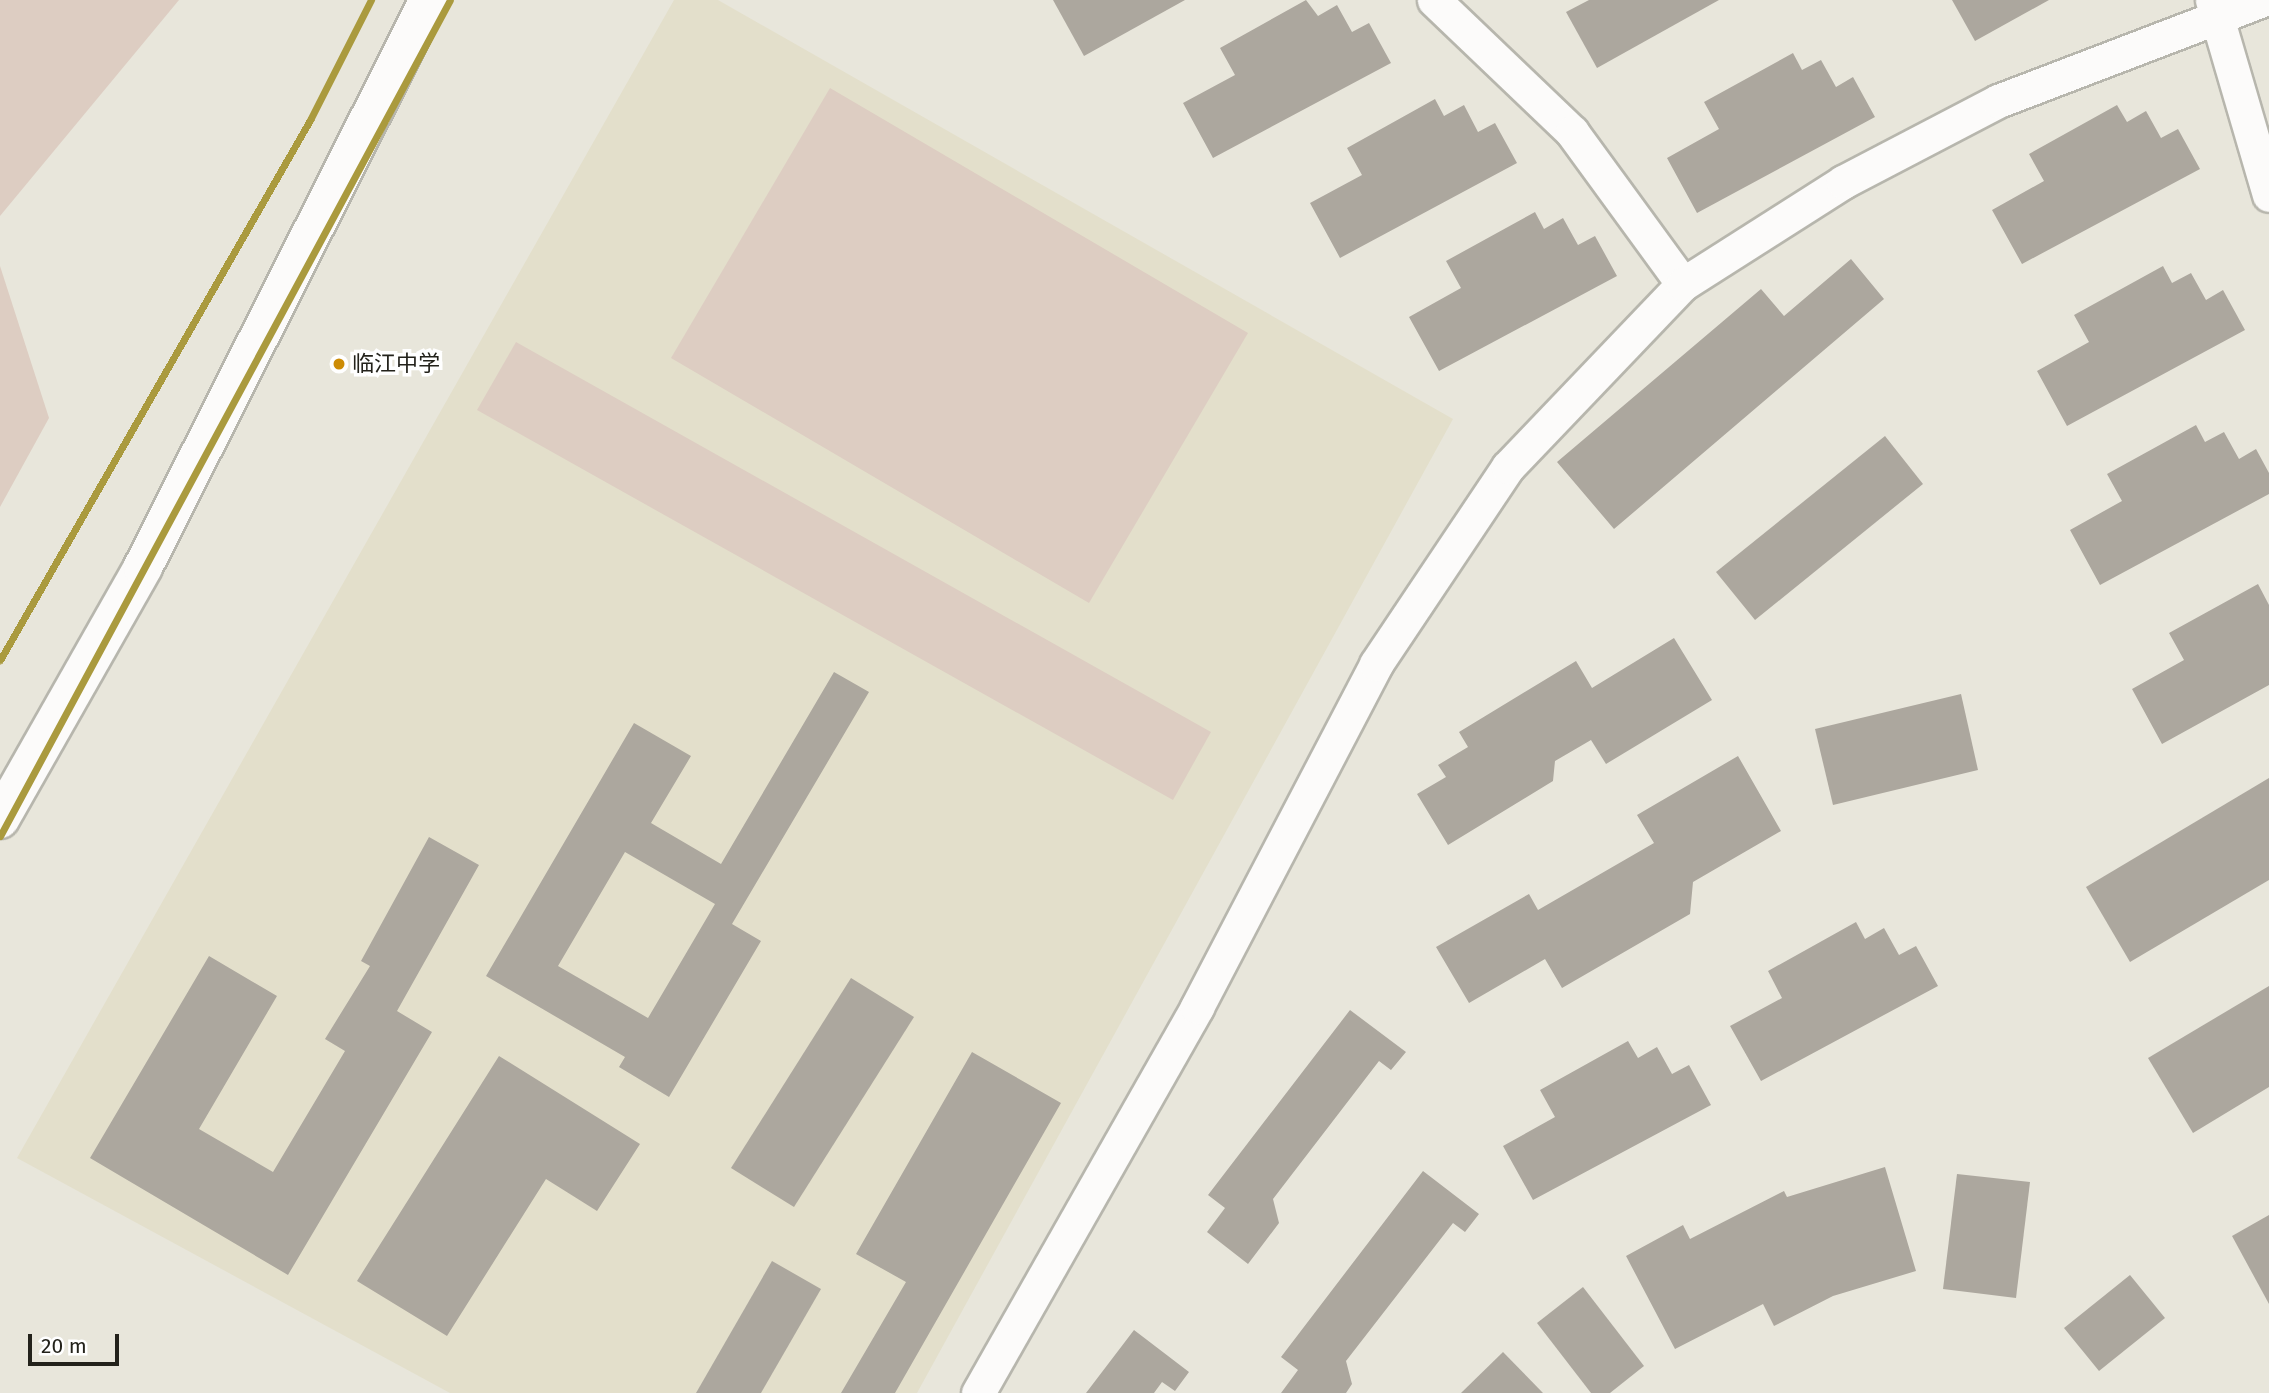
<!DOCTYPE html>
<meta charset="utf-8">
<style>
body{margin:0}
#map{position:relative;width:2269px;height:1393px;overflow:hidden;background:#e8e6db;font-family:"Fira Sans","Noto Sans SC",sans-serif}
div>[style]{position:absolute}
.built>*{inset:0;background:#e3dfcb}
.green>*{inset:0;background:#ddcdc2}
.building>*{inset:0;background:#aca79e}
.roads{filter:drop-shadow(2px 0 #b7b6ad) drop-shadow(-2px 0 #b7b6ad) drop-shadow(0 2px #b7b6ad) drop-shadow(0 -2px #b7b6ad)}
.street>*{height:33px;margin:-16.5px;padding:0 16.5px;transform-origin:16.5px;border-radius:16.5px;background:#fcfbfa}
.primary>*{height:38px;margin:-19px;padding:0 19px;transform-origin:19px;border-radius:19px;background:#fcfbfa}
.metro-1>*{height:7px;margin:-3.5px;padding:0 3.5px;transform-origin:3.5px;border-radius:3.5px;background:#aa9a3e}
.dots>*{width:19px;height:19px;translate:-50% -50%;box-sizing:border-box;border:4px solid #fff;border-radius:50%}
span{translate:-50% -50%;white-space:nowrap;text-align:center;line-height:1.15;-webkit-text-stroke:7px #fff;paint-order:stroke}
.bus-label{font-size:22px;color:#23221b}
.left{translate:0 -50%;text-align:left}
.scale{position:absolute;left:28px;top:1334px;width:91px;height:32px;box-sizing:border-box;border:4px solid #23221b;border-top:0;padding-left:9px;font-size:21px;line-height:24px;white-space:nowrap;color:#23221b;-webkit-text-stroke:5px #fff;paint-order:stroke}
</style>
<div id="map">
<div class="built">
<i style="clip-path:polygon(674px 0,718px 0,1453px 419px,917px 1393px,450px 1393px,17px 1158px)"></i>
</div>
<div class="green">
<i style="clip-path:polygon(0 0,179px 0,0 216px)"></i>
<i style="clip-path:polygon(830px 88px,1248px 333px,1089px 603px,671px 358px)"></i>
<i style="clip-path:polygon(0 266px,49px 418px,0 507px)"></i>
<i style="clip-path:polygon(516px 342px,1211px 732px,1173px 800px,477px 410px)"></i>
</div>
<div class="building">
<i style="clip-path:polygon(1053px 0,1185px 0,1084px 56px)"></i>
<i style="clip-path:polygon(1306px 0,1318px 16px,1337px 5px,1352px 32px,1369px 23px,1391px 63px,1213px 158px,1183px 103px,1235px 75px,1220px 48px)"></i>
<i style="clip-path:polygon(1589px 0,1719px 0,1597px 68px,1566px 12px)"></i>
<i style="clip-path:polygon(1952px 0,2049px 0,1975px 41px)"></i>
<i style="clip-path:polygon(1793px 53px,1802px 70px,1821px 60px,1836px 87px,1853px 77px,1875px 117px,1697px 213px,1667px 158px,1719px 129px,1704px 102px)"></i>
<i style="clip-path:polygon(1435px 99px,1444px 116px,1464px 105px,1478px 132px,1495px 123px,1517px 163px,1340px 258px,1310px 203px,1362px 175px,1347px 148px)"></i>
<i style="clip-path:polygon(2117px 105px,2127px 122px,2146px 111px,2161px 138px,2178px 129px,2200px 169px,2022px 264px,1992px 210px,2044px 181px,2029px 154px)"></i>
<i style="clip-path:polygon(1535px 212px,1544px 229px,1563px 218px,1578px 245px,1595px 236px,1617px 276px,1439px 371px,1409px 317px,1461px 288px,1446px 261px)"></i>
<i style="clip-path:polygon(1851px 259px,1884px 299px,1614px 529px,1557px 462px,1761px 289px,1784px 316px)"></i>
<i style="clip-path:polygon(2163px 266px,2172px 283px,2191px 273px,2206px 300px,2223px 290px,2245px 330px,2067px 426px,2037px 371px,2089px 342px,2074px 315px)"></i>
<i style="clip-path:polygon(2196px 425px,2205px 442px,2224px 432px,2239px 459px,2256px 449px,2269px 473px,2269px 494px,2100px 585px,2070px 530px,2122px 501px,2107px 474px)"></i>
<i style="clip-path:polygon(1885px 436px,1923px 484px,1755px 620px,1716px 572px)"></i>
<i style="clip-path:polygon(2258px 584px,2269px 605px,2269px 685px,2162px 744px,2132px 689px,2184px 660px,2169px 633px)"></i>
<i style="clip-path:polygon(1674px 638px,1712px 700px,1606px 764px,1591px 740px,1555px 761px,1553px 781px,1448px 845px,1417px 794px,1446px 777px,1438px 765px,1468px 747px,1459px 732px,1576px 661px,1592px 688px)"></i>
<i style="clip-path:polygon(evenodd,834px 672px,869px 692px,732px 924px,761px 941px,669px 1097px,619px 1067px,625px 1057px,486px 976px,634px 723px,691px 756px,651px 823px,721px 864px,834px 672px,625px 852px,715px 904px,648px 1018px,558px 966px,625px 852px)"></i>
<i style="clip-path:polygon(1961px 694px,1978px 770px,1833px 805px,1815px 729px)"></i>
<i style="clip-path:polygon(1738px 756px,1781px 831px,1693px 882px,1690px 914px,1562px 988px,1545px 959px,1469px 1003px,1436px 947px,1529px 894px,1538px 910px,1654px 843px,1637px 815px)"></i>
<i style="clip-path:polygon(2269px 778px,2269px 880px,2130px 962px,2086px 887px)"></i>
<i style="clip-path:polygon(429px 837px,479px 865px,397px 1011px,432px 1032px,288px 1275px,90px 1158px,209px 956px,277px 996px,199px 1129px,273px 1172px,345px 1051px,325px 1039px,370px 966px,361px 961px)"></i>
<i style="clip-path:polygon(1856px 922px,1865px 939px,1884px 928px,1899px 955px,1916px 946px,1938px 986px,1761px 1081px,1730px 1026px,1782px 998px,1768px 971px)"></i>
<i style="clip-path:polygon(851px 978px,914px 1017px,794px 1207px,731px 1168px)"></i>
<i style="clip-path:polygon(2269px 986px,2269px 1087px,2193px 1133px,2148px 1058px)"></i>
<i style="clip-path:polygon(1350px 1010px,1406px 1052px,1391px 1070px,1379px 1061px,1273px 1199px,1279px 1223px,1248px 1264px,1207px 1232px,1225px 1208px,1208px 1195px)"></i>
<i style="clip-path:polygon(1628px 1041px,1638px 1058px,1657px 1047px,1672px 1074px,1689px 1065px,1711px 1105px,1533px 1200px,1503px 1146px,1555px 1117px,1540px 1090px)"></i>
<i style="clip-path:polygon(972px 1052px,1061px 1103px,895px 1393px,841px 1393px,906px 1282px,856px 1254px)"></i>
<i style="clip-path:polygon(499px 1056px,640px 1144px,597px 1211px,546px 1179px,447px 1336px,357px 1281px)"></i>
<i style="clip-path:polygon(1885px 1167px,1916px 1271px,1833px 1296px,1774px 1326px,1763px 1304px,1675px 1349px,1626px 1256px,1683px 1225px,1690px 1239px,1784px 1191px,1787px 1197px)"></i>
<i style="clip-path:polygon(1423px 1171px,1479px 1214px,1465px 1232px,1453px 1223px,1346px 1361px,1352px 1384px,1346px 1393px,1281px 1393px,1298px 1370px,1281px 1357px)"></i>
<i style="clip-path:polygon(1957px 1174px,2030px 1182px,2016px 1298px,1943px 1289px)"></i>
<i style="clip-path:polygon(2269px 1215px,2269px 1304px,2232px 1236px)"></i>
<i style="clip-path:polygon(772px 1261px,821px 1289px,761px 1393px,696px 1393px)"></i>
<i style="clip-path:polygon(2130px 1275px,2165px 1318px,2099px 1371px,2064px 1328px)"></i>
<i style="clip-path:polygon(1583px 1287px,1644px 1366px,1610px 1393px,1591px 1393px,1537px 1323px)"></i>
<i style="clip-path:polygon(1134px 1330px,1189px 1372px,1175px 1391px,1162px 1382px,1154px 1393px,1086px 1393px)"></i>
<i style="clip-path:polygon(1503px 1352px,1543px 1393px,1461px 1393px)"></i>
</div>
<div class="roads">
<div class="street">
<i style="left:1434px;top:0;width:191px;rotate:43.7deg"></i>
<i style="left:1572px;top:132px;width:188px;rotate:53.9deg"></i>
<i style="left:2212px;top:0;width:203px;rotate:73.7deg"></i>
<i style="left:978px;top:1393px;width:444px;rotate:-60.4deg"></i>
<i style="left:1197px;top:1007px;width:387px;rotate:-62.4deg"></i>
<i style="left:1376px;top:664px;width:237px;rotate:-56.2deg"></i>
<i style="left:1508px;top:467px;width:253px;rotate:-46.3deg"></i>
<i style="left:1683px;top:284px;width:190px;rotate:-32.5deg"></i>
<i style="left:1843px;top:182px;width:175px;rotate:-27.6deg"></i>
<i style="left:1998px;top:101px;width:284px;rotate:-20.9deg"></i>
</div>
<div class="primary">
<i style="left:0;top:819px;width:290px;rotate:-60.4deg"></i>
<i style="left:143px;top:567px;width:635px;rotate:-63.23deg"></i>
</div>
</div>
<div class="metro-1">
<i style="left:0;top:660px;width:623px;rotate:-60.14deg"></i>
<i style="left:310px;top:120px;width:135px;rotate:-63.1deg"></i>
<i style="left:0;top:836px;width:949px;rotate:-61.71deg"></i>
</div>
<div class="dots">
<i style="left:339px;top:364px;background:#cd8c05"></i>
</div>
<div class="bus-label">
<span class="left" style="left:352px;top:364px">临江中学</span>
</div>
<div class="scale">20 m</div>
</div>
